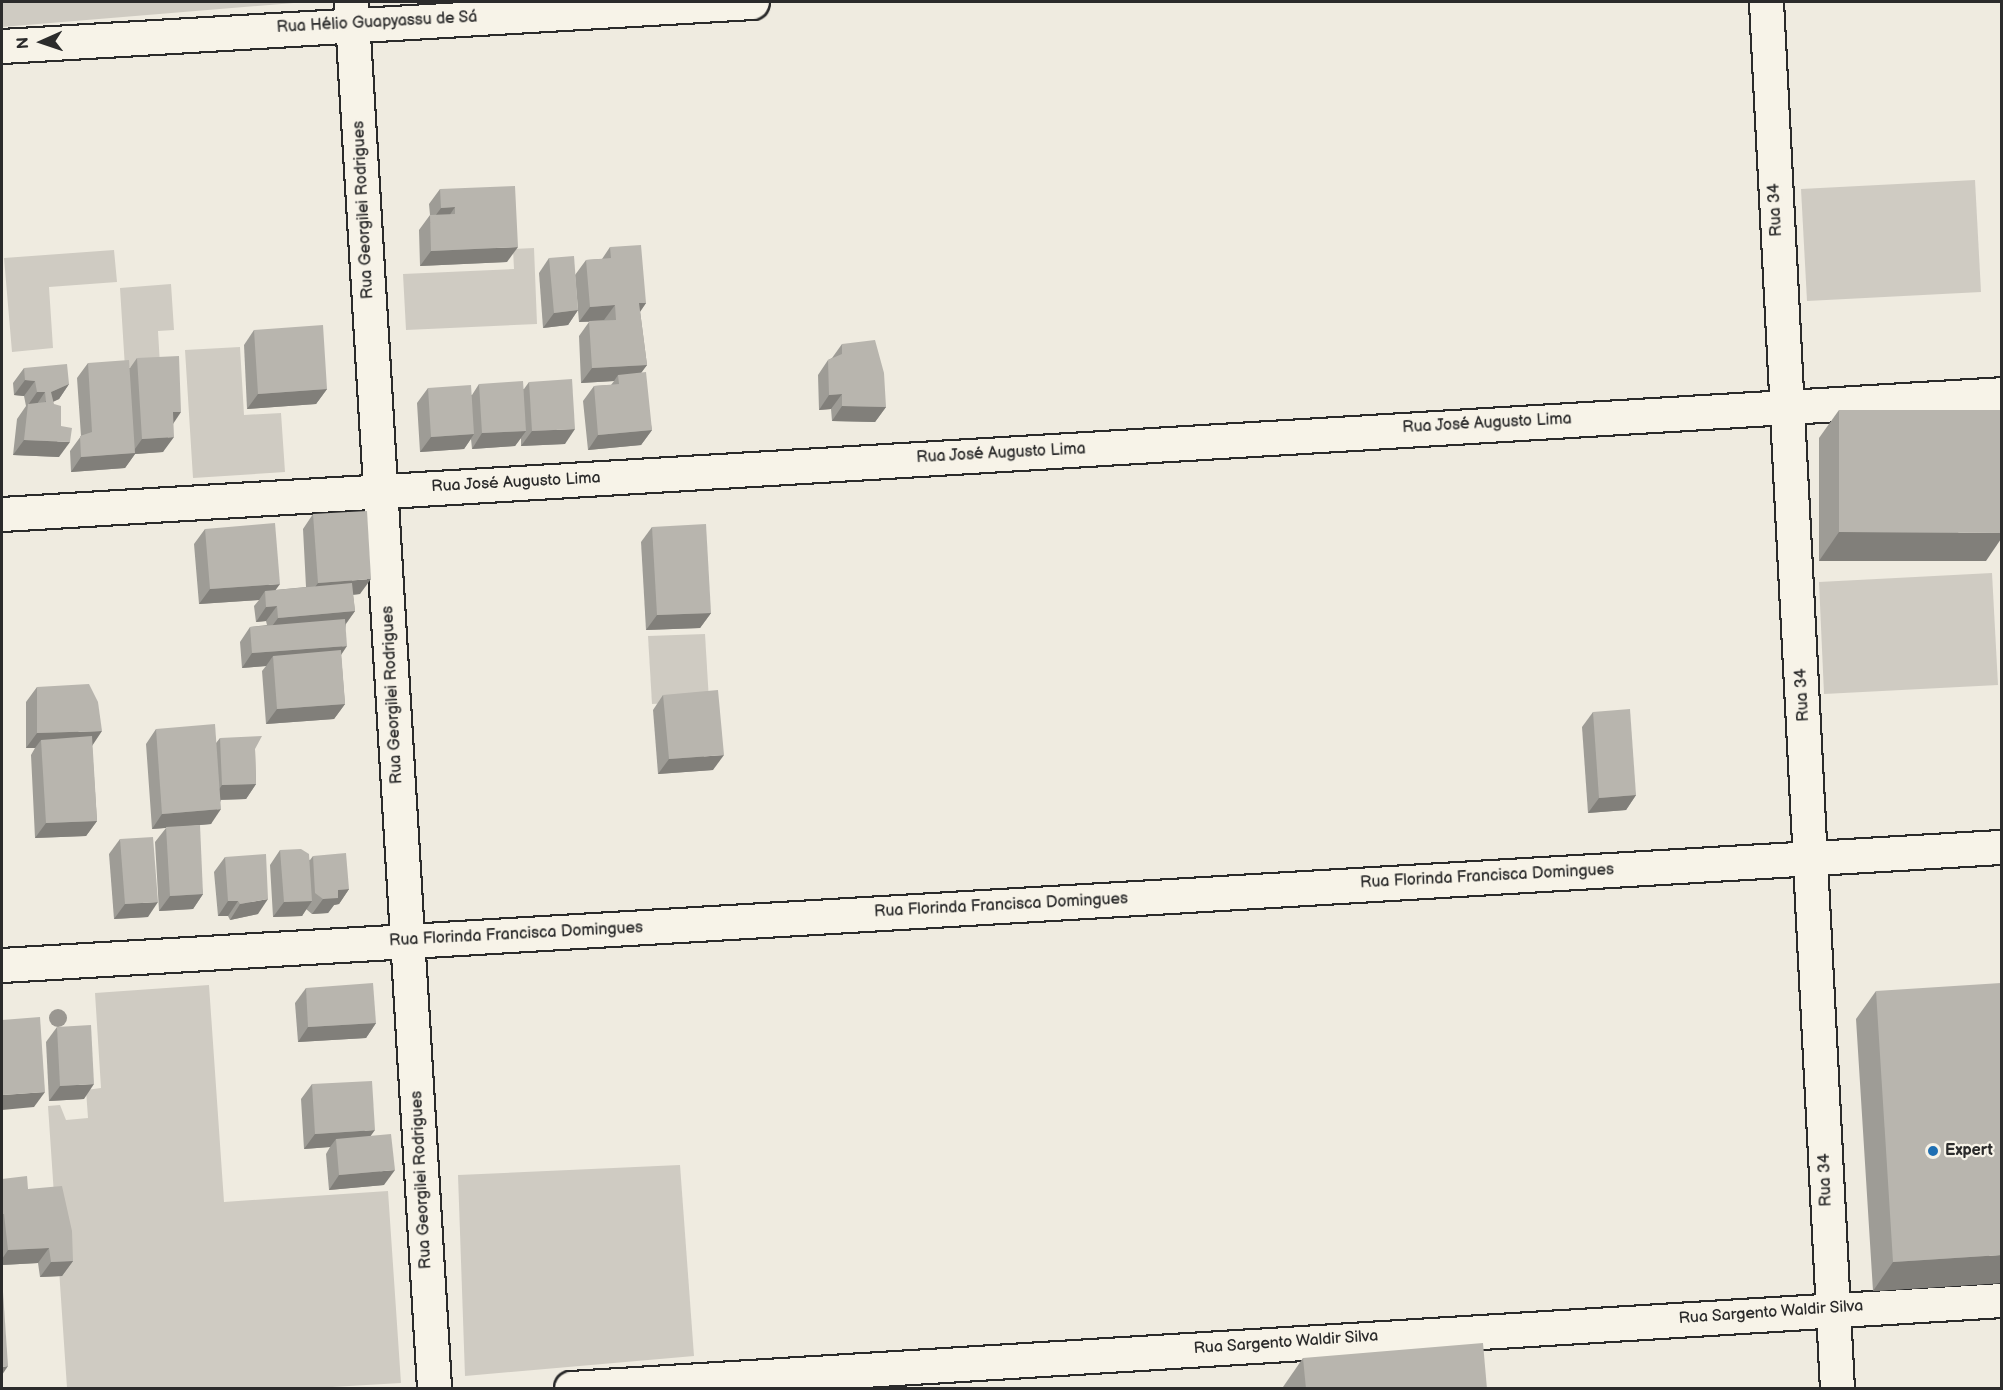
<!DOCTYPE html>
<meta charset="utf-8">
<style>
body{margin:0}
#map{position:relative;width:2003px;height:1390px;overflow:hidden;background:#efebe0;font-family:"Balsamiq Sans",sans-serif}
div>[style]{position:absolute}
.green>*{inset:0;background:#cfcbc2}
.roads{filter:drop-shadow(2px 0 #2b2b2b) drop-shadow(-2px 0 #2b2b2b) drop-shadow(0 2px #2b2b2b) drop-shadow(0 -2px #2b2b2b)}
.minor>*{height:33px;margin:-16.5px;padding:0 16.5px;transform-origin:16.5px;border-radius:16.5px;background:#f7f3e8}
.major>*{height:33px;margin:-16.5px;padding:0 16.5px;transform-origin:16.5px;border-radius:16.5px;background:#f7f3e8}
.trees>*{width:18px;height:18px;margin:-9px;border-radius:50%;background:#9a9791}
.wall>*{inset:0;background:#9e9c96}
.shaded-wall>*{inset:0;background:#817f7a}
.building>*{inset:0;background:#b8b5ae}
.dots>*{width:16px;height:16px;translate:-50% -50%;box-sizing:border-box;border:3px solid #f7f3e8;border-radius:50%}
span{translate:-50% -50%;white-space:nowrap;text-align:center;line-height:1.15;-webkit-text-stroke:4.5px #f7f3e8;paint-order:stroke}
.street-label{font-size:16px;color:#2b2b2b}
.poi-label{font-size:16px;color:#2b2b2b;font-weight:700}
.left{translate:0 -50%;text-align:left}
.frame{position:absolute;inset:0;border:3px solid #2b2b2b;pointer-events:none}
.north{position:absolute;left:12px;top:12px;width:60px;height:60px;-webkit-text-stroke:4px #f7f3e8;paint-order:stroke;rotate:267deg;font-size:16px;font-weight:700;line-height:24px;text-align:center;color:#2b2b2b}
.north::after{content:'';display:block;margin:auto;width:21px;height:27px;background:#2b2b2b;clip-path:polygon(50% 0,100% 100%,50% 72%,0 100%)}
</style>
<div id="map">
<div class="green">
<i style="clip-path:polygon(2px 2px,306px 2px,2px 27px)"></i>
<i style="clip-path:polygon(1975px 180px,1981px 292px,1807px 301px,1801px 189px)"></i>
<i style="clip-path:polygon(534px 248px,537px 324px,406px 330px,403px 274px,514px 269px,513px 249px)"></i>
<i style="clip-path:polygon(114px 250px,117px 282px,49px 287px,53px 348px,12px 352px,4px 258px)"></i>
<i style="clip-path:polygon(171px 284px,174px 330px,158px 331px,160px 365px,125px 368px,120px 288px)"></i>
<i style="clip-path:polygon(240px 347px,244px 415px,281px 413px,285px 472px,193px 478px,185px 350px)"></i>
<i style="clip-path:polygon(1992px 573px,1998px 685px,1824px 694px,1819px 582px)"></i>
<i style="clip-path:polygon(705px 634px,709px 701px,652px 704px,648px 636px)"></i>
<i style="clip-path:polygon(209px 985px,224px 1202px,388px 1191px,401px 1383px,315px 1388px,67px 1388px,48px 1106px,60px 1105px,66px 1120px,88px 1118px,86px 1090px,101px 1088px,95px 993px)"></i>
<i style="clip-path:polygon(680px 1165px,694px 1356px,465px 1376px,458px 1175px)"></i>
</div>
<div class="roads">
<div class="minor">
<i style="left:351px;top:2px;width:1388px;rotate:86.57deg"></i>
<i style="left:1766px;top:2px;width:1388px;rotate:87.07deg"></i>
<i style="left:2px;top:514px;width:2004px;rotate:-3.43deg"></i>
<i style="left:2px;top:965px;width:2003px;rotate:-3.38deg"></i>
</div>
<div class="major">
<i style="left:2px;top:46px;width:751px;rotate:-3.36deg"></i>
<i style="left:571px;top:1388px;width:1434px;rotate:-3.52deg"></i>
</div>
</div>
<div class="trees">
<i style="left:58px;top:1018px"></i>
</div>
<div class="wall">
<i style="clip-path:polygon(440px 189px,507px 262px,420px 266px,419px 230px,430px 215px,429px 204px)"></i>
<i style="clip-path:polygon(610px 247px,646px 303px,640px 311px,647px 365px,641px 372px,652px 430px,641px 445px,588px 450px,583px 401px,594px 386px,611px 385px,614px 381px,581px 383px,579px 336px,589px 322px,579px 322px,575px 275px,586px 260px,602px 259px)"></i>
<i style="clip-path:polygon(549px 258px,578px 310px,568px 325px,543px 328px,539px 273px)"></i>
<i style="clip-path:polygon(254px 330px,327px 389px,316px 404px,247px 409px,244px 345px)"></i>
<i style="clip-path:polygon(842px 344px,886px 407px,875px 422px,832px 421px,831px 409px,819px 410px,818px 375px,828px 360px,832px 358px)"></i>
<i style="clip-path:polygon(137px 358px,173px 423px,163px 452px,135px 454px,125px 468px,71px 472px,70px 451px,81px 436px,77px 378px,88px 363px,130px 368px)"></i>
<i style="clip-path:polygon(24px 368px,69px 384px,59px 399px,53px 402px,59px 457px,13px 455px,17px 419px,26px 406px,24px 396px,14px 395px,13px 383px)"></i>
<i style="clip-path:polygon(529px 382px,565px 444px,521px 446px,521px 438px,515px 446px,472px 449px,471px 439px,464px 449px,420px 452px,417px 403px,428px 388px,472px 395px,479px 384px,524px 389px)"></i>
<i style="clip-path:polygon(1839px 410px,1986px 561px,1819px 561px,1819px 438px)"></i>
<i style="clip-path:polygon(313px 514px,360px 594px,353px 595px,355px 611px,346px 624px,341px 655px,345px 704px,334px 719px,266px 724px,262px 671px,266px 666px,242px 668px,240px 642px,250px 627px,267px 625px,266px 621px,256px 622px,254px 606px,259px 600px,199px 604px,194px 544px,205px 529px,275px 590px,306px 587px,303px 529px)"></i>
<i style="clip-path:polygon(652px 527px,711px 613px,700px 628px,646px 630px,641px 542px)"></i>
<i style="clip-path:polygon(37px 687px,92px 746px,97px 821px,86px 836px,35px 838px,31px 755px,35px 748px,26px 748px,26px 702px)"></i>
<i style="clip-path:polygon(663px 695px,713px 770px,658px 774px,653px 710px)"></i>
<i style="clip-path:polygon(1593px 712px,1636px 795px,1626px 810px,1588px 813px,1582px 727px)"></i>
<i style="clip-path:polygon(156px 729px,216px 743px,220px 738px,255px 749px,256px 784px,246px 799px,221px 800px,211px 824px,191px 826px,203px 894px,193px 909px,159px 911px,155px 842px,166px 828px,152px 829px,146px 744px)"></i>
<i style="clip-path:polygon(120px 839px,148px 917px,114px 919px,109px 854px)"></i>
<i style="clip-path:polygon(280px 850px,310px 860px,313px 856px,349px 889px,339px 904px,334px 905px,328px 913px,312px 914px,306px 909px,302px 916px,273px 917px,270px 865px)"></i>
<i style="clip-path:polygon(225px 857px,258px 914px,230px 920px,228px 916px,218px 916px,214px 872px)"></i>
<i style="clip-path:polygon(306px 988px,376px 1023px,366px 1038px,298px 1042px,295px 1003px)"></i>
<i style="clip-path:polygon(1876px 991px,2001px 1283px,1873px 1291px,1856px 1019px)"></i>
<i style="clip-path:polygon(57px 1027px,84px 1099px,49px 1101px,46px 1042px)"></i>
<i style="clip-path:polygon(312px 1084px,371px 1136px,384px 1185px,329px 1190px,326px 1154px,330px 1147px,304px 1149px,301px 1099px)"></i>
<i style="clip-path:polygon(2px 1179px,28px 1189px,73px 1261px,62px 1276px,40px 1277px,38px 1263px,2px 1265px)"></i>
<i style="clip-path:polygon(1303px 1358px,1487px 1389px,1283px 1389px,1283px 1387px)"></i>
</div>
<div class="shaded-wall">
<i style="clip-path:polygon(455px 207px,445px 222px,430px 223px,441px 208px)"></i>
<i style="clip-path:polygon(518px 247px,507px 262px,420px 266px,431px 251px)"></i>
<i style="clip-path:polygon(639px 303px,646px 303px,636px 318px)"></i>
<i style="clip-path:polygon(615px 305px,604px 320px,579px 322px,590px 307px)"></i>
<i style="clip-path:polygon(578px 310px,568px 325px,543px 328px,554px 313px)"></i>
<i style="clip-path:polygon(647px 365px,636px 380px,618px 375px,614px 381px,581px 383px,592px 368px)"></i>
<i style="clip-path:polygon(25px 380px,35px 381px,24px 396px,14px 395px)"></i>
<i style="clip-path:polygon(69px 384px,59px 399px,43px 406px,51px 392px)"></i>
<i style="clip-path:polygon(327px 389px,316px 404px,247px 409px,258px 394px)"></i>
<i style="clip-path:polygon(37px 392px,45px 392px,35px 407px,28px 405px)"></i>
<i style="clip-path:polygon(842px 394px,831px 409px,819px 410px,829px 395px)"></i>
<i style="clip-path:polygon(842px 406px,886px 407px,875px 422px,832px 421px)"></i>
<i style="clip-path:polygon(173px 412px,181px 412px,171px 427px)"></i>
<i style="clip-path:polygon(575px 429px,565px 444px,521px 446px,532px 431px)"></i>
<i style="clip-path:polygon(652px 430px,641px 445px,588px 450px,598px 435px)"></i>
<i style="clip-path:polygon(526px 431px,515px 446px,472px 449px,482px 433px)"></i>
<i style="clip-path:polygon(474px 434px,464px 449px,420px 452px,431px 437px)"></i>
<i style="clip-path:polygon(174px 437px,163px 452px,135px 454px,125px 468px,71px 472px,81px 457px,132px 453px,142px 439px)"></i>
<i style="clip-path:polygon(24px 440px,70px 442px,59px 457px,13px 455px)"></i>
<i style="clip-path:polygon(1839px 532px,2001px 533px,2001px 539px,1986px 561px,1819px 561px)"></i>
<i style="clip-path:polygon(371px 579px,360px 594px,307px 598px,318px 583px)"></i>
<i style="clip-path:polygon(280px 584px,269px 599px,265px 591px,259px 600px,199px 604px,210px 589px)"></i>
<i style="clip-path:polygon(277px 606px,266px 621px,256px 622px,266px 607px)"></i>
<i style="clip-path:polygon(355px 611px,344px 626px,267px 633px,278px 618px)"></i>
<i style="clip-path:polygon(711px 613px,700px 628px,646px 630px,657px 615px)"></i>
<i style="clip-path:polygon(347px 646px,337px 661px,273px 656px,266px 666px,242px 668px,252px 653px)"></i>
<i style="clip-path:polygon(345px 704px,334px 719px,266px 724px,277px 709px)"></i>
<i style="clip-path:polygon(102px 731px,92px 746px,41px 740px,35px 748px,26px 748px,37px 733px)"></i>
<i style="clip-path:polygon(724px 755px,713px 770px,658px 774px,669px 759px)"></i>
<i style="clip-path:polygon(256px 784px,246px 799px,212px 800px,222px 785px)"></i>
<i style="clip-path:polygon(1636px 795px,1626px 810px,1588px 813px,1599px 798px)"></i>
<i style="clip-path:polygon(221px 809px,211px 824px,152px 829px,162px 814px)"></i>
<i style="clip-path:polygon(97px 821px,86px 836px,35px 838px,46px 823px)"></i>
<i style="clip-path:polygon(349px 889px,339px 904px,334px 905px,328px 913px,312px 914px,323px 899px,338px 890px)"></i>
<i style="clip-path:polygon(203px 894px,193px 909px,159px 911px,170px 896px)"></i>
<i style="clip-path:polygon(268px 899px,258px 914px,230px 920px,240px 904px)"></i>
<i style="clip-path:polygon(228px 901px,238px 901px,228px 916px,218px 916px)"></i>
<i style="clip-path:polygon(312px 901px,302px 916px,273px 917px,284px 902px)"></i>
<i style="clip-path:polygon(158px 902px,148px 917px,114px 919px,125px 904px)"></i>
<i style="clip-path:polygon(376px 1023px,366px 1038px,298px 1042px,308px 1027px)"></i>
<i style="clip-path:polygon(94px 1084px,84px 1099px,49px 1101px,60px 1086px)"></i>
<i style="clip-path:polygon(45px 1092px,34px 1107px,2px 1110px,2px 1097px,3px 1095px)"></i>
<i style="clip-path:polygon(375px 1130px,364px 1145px,336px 1139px,330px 1147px,304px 1149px,315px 1134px)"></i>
<i style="clip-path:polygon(395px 1170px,384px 1185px,329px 1190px,339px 1175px)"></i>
<i style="clip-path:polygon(49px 1248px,38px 1263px,2px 1265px,2px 1259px,8px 1250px)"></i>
<i style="clip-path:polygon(2001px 1255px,2001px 1283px,1873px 1291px,1893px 1262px)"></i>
<i style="clip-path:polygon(73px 1261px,62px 1276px,40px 1277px,51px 1262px)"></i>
<i style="clip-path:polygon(8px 1366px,2px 1375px,2px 1367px)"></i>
</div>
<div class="building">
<i style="clip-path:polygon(515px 186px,518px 247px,431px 251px,430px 215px,455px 214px,455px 207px,441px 208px,440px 189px)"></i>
<i style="clip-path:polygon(641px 245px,646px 303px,639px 303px,647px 365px,592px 368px,589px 321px,616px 320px,615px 305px,590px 307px,586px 260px,611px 258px,610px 247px)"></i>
<i style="clip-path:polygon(574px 256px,578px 310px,554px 313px,549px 258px)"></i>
<i style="clip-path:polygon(323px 325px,327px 389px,258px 394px,254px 330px)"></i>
<i style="clip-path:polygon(875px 340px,884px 373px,886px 407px,842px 406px,842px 394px,829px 395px,828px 360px,842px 354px,842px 344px)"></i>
<i style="clip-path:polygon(179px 356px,181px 412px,173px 412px,174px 437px,142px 439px,137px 358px)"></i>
<i style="clip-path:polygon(129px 360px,135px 453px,81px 457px,80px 436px,92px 432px,88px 363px)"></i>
<i style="clip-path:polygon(67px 364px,69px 384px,51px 392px,54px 404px,61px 406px,61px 426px,72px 428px,70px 442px,24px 440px,28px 404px,46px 402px,45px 392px,37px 392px,35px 381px,25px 380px,24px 368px)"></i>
<i style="clip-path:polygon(646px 372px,652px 430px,598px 435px,594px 386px,619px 384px,618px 375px)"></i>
<i style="clip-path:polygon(572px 379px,575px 429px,532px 431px,529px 382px)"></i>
<i style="clip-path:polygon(523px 381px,526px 431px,482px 433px,479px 384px)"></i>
<i style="clip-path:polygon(471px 385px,474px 434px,431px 437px,428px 388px)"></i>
<i style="clip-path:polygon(1839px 410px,2001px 410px,2001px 533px,1839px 532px)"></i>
<i style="clip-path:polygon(367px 511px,371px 579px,318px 583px,313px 514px)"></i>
<i style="clip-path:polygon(275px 523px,280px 584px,210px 589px,205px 529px)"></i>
<i style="clip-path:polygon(706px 524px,711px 613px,657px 615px,652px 527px)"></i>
<i style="clip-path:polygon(352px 583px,355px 611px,278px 618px,277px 606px,266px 607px,265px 591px)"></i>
<i style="clip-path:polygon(345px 619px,347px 646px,252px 653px,250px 627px)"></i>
<i style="clip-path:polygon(341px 650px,345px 704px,277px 709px,273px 656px)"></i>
<i style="clip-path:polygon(89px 684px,98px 702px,102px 731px,37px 733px,37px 687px)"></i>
<i style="clip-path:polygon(718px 690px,724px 755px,669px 759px,663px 695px)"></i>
<i style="clip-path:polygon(1630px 709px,1636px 795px,1599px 798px,1593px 712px)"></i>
<i style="clip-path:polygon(215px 724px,221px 809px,162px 814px,156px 729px)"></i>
<i style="clip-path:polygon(92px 736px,97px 821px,46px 823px,41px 740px)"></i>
<i style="clip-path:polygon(262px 736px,255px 749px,256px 784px,222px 785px,220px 738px)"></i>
<i style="clip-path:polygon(200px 825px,203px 894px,170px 896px,166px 827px)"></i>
<i style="clip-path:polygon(153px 837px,158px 902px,125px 904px,120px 839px)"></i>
<i style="clip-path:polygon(301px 849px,309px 854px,312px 901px,284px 902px,280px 850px)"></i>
<i style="clip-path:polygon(346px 853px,349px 889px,338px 890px,338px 898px,323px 899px,315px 893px,313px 856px)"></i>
<i style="clip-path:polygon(266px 854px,268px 899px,240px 904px,238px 901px,228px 901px,225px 857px)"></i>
<i style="clip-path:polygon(373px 983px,376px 1023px,308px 1027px,306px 988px)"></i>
<i style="clip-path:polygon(2001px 983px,2001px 1255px,1893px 1262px,1876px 991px)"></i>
<i style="clip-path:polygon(40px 1017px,45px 1092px,3px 1095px,2px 1075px,2px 1020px)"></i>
<i style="clip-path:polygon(91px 1025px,94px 1084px,60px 1086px,57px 1027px)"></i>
<i style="clip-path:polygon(372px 1081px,375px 1130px,315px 1134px,312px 1084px)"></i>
<i style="clip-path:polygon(391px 1134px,395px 1170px,339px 1175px,336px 1139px)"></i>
<i style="clip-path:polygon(27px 1176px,28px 1189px,62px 1186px,72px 1231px,73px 1261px,51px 1262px,49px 1248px,8px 1250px,4px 1214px,2px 1214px,2px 1179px)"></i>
<i style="clip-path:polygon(3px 1292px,8px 1366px,2px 1367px,2px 1293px)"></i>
<i style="clip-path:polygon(1483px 1343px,1487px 1389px,1306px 1389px,1303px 1358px)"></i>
</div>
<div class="dots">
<i style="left:1933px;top:1151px;background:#1f6fb2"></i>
</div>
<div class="street-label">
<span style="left:377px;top:23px;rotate:-3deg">Rua Hélio Guapyassu de Sá</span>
<span style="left:364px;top:210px;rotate:-93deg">Rua Georgilei Rodrigues</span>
<span style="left:1776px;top:210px;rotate:-93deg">Rua 34</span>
<span style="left:1487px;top:424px;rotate:-3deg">Rua José Augusto Lima</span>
<span style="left:1001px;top:454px;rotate:-3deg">Rua José Augusto Lima</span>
<span style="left:516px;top:483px;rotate:-3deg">Rua José Augusto Lima</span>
<span style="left:393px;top:695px;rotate:-93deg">Rua Georgilei Rodrigues</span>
<span style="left:1803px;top:695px;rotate:-93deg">Rua 34</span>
<span style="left:1487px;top:877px;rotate:-3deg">Rua Florinda Francisca Domingues</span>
<span style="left:1001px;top:906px;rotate:-3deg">Rua Florinda Francisca Domingues</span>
<span style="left:516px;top:935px;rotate:-3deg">Rua Florinda Francisca Domingues</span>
<span style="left:422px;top:1180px;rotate:-93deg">Rua Georgilei Rodrigues</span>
<span style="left:1826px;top:1180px;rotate:-92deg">Rua 34</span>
<span style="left:1771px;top:1313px;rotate:-4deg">Rua Sargento Waldir Silva</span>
<span style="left:1286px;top:1343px;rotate:-4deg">Rua Sargento Waldir Silva</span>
</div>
<div class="poi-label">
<span class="left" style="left:1945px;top:1151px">Expert</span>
</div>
<div class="frame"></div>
<div class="north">N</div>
</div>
